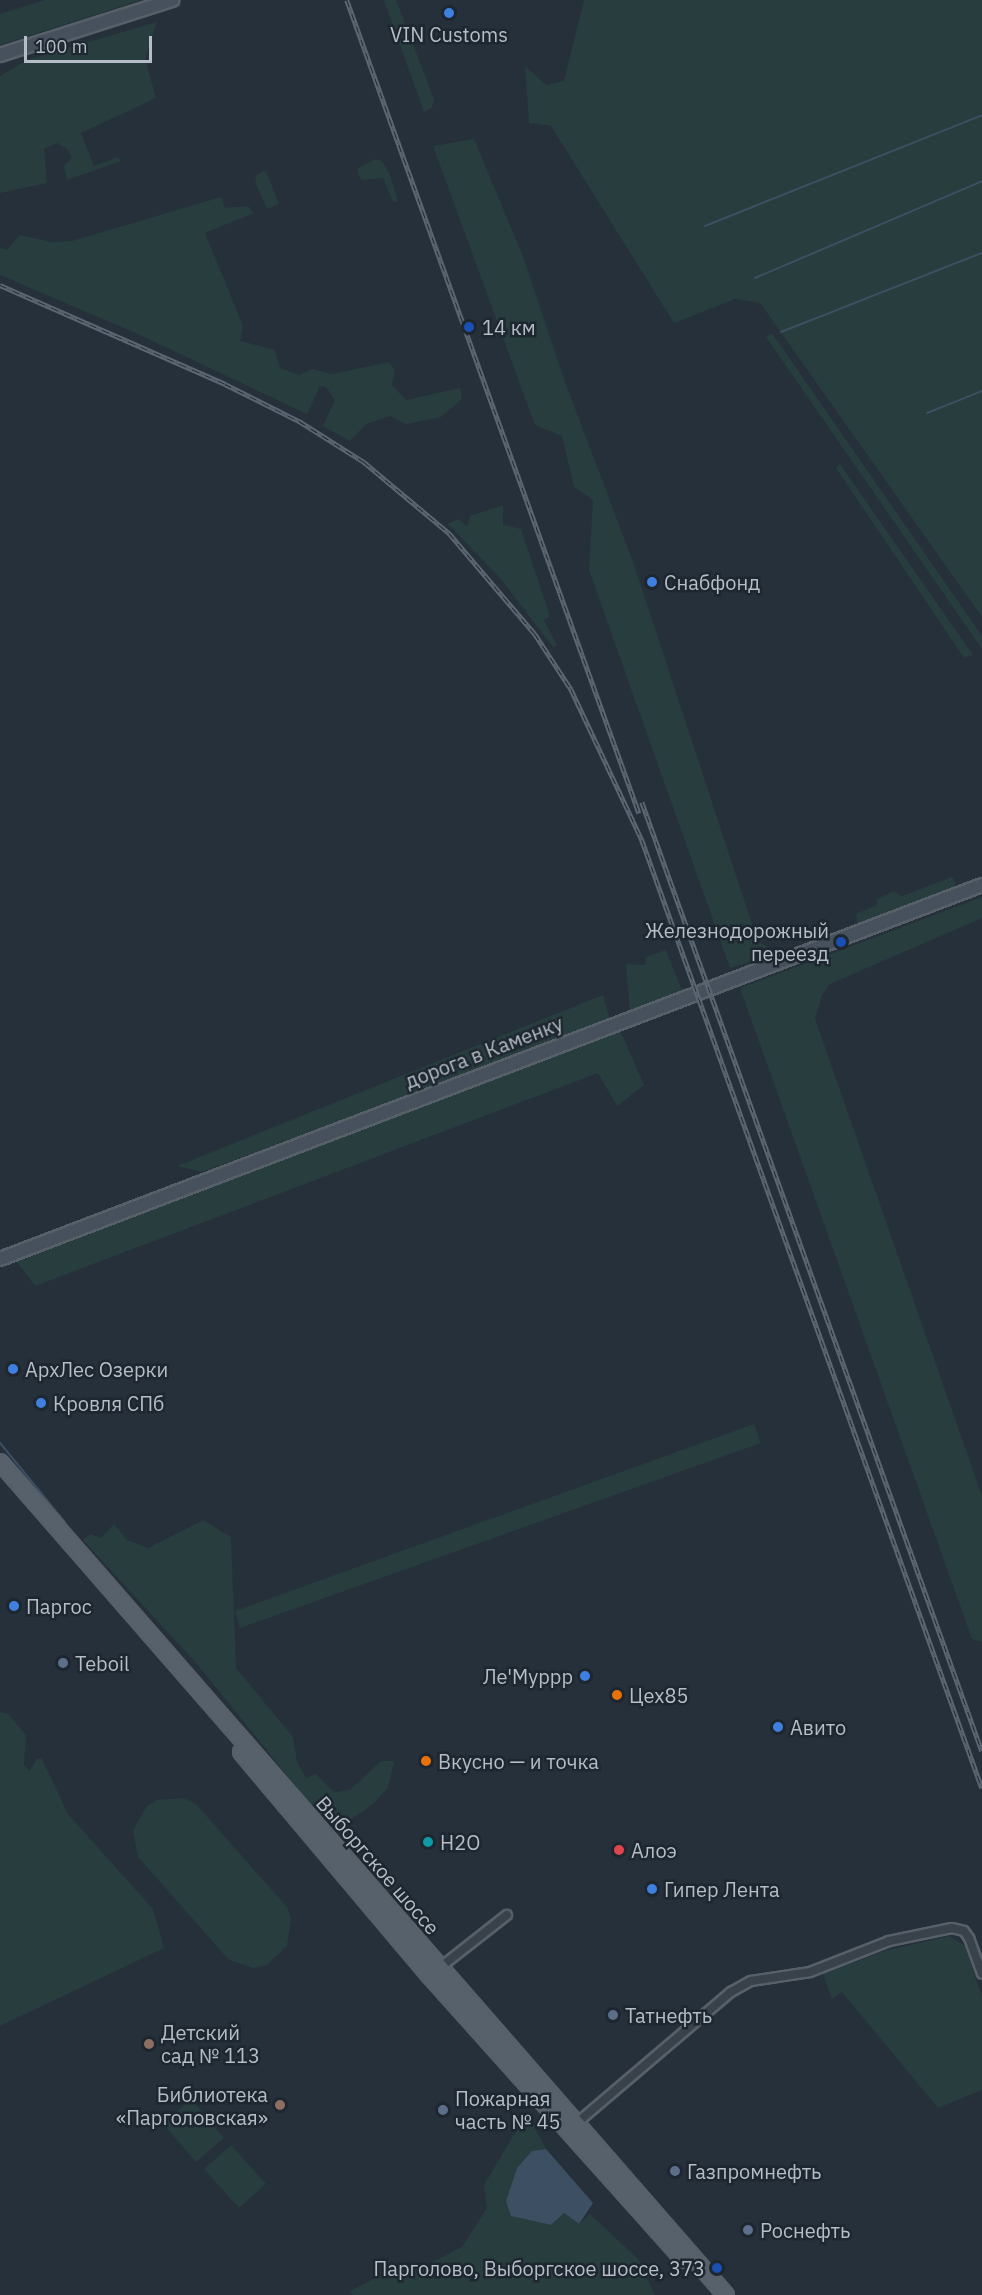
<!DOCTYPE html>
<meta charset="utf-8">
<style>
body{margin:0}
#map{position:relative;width:982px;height:2295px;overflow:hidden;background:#25303b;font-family:"IBM Plex Sans",sans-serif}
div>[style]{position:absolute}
.green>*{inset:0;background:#283d3d}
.water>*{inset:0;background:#3d4f62}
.stream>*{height:2px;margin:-1px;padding:0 1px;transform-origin:1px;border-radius:1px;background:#3d4f62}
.roads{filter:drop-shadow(2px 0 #576069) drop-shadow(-2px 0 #576069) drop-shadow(0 2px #576069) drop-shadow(0 -2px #576069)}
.street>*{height:8px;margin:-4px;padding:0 4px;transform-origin:4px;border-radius:4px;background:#39424b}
.secondary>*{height:12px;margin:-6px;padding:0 6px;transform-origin:6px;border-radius:6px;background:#47515e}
.primary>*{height:14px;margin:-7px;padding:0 7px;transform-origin:7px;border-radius:7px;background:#57616b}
.rail>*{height:4.5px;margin-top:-2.25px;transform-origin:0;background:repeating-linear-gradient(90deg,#1e2730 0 7px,#5b6672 0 14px);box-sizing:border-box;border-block:2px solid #5b6672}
.dots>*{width:16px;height:16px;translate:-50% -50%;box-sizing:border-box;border:3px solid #1e2730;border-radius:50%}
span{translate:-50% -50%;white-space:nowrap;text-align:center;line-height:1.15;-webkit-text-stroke:5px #1e2730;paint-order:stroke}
.poi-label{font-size:20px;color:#b5bdc6}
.left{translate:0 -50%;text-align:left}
.right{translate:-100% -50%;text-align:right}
.street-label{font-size:20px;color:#b5bdc6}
.scale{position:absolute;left:24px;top:36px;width:128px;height:27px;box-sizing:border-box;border:3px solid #b5bdc6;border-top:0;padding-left:8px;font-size:18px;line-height:21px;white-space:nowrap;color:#b5bdc6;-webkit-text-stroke:4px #1e2730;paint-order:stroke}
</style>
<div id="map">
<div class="green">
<i style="clip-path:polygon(45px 0,141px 0,0 45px,0 14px)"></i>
<i style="clip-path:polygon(384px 0,396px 0,434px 99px,432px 108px,424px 112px)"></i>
<i style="clip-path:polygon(584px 0,982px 0,982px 617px,760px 303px,735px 299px,674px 323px,551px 126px,529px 123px,525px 66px,546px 85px,564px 81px)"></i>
<i style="clip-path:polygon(157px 22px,145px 59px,156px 98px,81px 133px,94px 166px,118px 157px,121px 161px,67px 180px,64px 166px,72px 158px,67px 149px,57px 143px,44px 149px,47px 183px,0 193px,0 76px,27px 60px)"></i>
<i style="clip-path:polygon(474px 139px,524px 259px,564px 379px,633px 562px,758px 942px,780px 953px,730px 968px,589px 570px,593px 500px,574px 487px,562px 436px,535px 425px,433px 146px)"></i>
<i style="clip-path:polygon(375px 159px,382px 161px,389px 172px,398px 201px,393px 202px,383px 178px,362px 180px,358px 174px,358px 168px)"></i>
<i style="clip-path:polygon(266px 171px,279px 204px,267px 209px,255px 182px,257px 174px)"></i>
<i style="clip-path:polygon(221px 197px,225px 208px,248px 206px,254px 213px,205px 233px,243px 326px,240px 341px,275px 350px,280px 368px,299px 375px,312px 369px,332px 374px,389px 362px,395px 370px,392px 385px,406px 400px,460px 388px,462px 399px,441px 417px,406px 424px,390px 416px,366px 424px,350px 441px,323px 426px,335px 400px,326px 387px,320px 386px,307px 414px,138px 334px,0 275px,0 248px,7px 250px,20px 235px,52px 242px,72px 241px)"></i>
<i style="clip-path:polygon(772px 333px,982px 636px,982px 649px,766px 337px)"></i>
<i style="clip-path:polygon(840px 464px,973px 655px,964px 658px,836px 468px)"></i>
<i style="clip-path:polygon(503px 505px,503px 525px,521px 529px,550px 616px,544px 620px,557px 645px,553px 647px,500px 578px,448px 524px,458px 519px,467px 526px,470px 516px)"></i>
<i style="clip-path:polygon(952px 877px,957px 886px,858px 924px,856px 914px,877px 905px,877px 899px,894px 891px,902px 896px)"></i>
<i style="clip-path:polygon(982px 897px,982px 918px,830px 984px,822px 995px,815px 1019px,982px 1496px,982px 1642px,972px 1639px,740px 988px)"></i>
<i style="clip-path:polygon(666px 950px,682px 991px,630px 1013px,626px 964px,645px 965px,646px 957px)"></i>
<i style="clip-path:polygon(603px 995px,610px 1020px,202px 1172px,177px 1166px)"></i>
<i style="clip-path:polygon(620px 1030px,644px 1085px,617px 1106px,598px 1073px,35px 1286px,17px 1262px)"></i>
<i style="clip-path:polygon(754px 1424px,761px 1443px,240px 1628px,235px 1611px)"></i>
<i style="clip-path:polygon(203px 1520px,231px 1537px,236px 1668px,293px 1737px,297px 1762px,306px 1778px,316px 1774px,334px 1792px,350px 1790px,381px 1761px,394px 1761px,388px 1788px,372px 1805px,341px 1826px,319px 1815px,197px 1664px,83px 1540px,90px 1534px,101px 1538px,114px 1524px,127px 1540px,148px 1548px)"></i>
<i style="clip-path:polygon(0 1712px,8px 1714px,26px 1735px,24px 1765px,30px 1771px,37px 1758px,42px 1759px,68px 1814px,153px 1909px,164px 1948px,0 2026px)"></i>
<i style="clip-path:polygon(183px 1798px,196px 1804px,287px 1907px,291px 1918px,287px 1946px,267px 1965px,253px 1968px,229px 1960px,138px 1857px,133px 1831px,146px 1807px,157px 1800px)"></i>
<i style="clip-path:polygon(949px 1936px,965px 1946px,982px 1997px,982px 2090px,938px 2108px,842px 1992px,832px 1999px,823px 1974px,885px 1951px)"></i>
<i style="clip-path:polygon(191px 2099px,224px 2138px,196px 2162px,163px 2124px)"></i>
<i style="clip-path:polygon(527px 2113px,546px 2149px,532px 2151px,511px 2216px,551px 2225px,564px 2213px,579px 2224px,590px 2214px,638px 2259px,655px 2295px,353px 2295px,350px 2291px,400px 2266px,427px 2265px,462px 2247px,487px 2208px,484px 2185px)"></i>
<i style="clip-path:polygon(231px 2145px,266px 2184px,239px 2208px,204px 2169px)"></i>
</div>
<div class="water">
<i style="clip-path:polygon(546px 2149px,593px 2203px,579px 2224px,564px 2213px,551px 2225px,511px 2216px,506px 2201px,517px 2168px,532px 2151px)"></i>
</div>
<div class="stream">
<i style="left:705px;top:226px;width:298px;rotate:-21.8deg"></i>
<i style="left:755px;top:278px;width:247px;rotate:-23.1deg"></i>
<i style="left:781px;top:332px;width:216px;rotate:-21.5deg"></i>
<i style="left:927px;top:413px;width:59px;rotate:-21.8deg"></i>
<i style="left:0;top:1443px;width:102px;rotate:50.6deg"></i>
</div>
<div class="roads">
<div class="street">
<i style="left:437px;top:1970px;width:89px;rotate:-38.2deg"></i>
<i style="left:578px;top:2122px;width:201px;rotate:-40.4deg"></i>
<i style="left:731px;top:1992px;width:23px;rotate:-29deg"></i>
<i style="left:751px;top:1981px;width:60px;rotate:-8.7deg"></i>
<i style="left:810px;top:1972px;width:85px;rotate:-21.4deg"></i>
<i style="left:889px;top:1941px;width:64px;rotate:-11.7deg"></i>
<i style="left:952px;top:1928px;width:12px;rotate:14deg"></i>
<i style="left:964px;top:1931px;width:9px;rotate:54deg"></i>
<i style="left:969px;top:1938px;width:38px;rotate:70deg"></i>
</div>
<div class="secondary">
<i style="left:0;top:55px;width:181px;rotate:-17.7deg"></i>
<i style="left:0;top:1259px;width:1051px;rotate:-20.85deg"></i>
</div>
<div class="primary">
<i style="left:0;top:1462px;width:1105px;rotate:48.93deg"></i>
<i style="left:241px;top:1752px;width:292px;rotate:49.9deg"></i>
<i style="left:429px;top:1975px;width:382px;rotate:48.2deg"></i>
</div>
</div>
<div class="rail">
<i style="left:347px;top:0;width:864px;rotate:70.24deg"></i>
<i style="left:0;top:285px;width:246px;rotate:23.7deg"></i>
<i style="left:225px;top:384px;width:83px;rotate:26.6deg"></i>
<i style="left:299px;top:421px;width:77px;rotate:32.2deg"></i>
<i style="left:364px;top:462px;width:111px;rotate:39.9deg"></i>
<i style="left:449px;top:533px;width:133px;rotate:49.6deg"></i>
<i style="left:535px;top:634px;width:66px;rotate:56.8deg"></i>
<i style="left:571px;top:689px;width:167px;rotate:64.8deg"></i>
<i style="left:642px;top:840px;width:1007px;rotate:70.27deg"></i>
<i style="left:642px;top:802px;width:1008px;rotate:70.29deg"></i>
</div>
<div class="dots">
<i style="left:449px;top:13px;background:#3f7fe0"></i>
<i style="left:469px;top:327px;background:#1a4fb4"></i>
<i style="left:652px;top:582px;background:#3f7fe0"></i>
<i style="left:841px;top:942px;background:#1a4fb4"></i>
<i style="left:13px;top:1369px;background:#3f7fe0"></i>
<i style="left:41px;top:1403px;background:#3f7fe0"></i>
<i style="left:14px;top:1606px;background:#3f7fe0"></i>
<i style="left:63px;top:1663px;background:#5c6f8a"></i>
<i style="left:585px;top:1676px;background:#3f7fe0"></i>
<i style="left:617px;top:1695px;background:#e8710a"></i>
<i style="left:778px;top:1727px;background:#3f7fe0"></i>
<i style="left:426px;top:1761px;background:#e8710a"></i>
<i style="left:428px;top:1842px;background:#0f9aa8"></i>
<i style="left:619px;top:1850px;background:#e0444e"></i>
<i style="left:652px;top:1889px;background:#3f7fe0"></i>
<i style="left:613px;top:2015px;background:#5c6f8a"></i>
<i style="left:149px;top:2044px;background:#8d6e63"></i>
<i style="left:280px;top:2105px;background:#8d6e63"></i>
<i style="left:443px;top:2110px;background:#5c6f8a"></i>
<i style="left:675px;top:2171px;background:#5c6f8a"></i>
<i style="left:748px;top:2230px;background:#5c6f8a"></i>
<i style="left:717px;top:2268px;background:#1a4fb4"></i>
</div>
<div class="poi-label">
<span style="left:449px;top:34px">VIN Customs</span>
<span class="left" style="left:482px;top:327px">14 км</span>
<span class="left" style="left:664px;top:582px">Снабфонд</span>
<span class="right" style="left:829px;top:942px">Железнодорожный<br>переезд</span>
<span class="left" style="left:25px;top:1369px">АрхЛес Озерки</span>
<span class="left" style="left:53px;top:1403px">Кровля СПб</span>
<span class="left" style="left:26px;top:1606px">Паргос</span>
<span class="left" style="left:75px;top:1663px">Teboil</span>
<span class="right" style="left:573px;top:1676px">Ле'Муррр</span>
<span class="left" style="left:629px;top:1695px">Цех85</span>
<span class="left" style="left:790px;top:1727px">Авито</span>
<span class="left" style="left:438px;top:1761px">Вкусно — и точка</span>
<span class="left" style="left:440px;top:1842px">H2O</span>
<span class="left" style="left:631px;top:1850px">Алоэ</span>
<span class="left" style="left:664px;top:1889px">Гипер Лента</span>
<span class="left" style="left:625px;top:2015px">Татнефть</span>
<span class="left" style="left:161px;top:2044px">Детский<br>сад № 113</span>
<span class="right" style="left:268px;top:2106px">Библиотека<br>«Парголовская»</span>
<span class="left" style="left:455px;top:2110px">Пожарная<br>часть № 45</span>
<span class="left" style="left:687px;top:2171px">Газпромнефть</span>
<span class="left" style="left:760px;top:2230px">Роснефть</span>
<span class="right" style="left:705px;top:2268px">Парголово, Выборгское шоссе, 373</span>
</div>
<div class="street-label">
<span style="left:484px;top:1052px;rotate:-21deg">дорога в Каменку</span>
<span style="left:378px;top:1865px;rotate:49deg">Выборгское шоссе</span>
</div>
<div class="scale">100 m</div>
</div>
